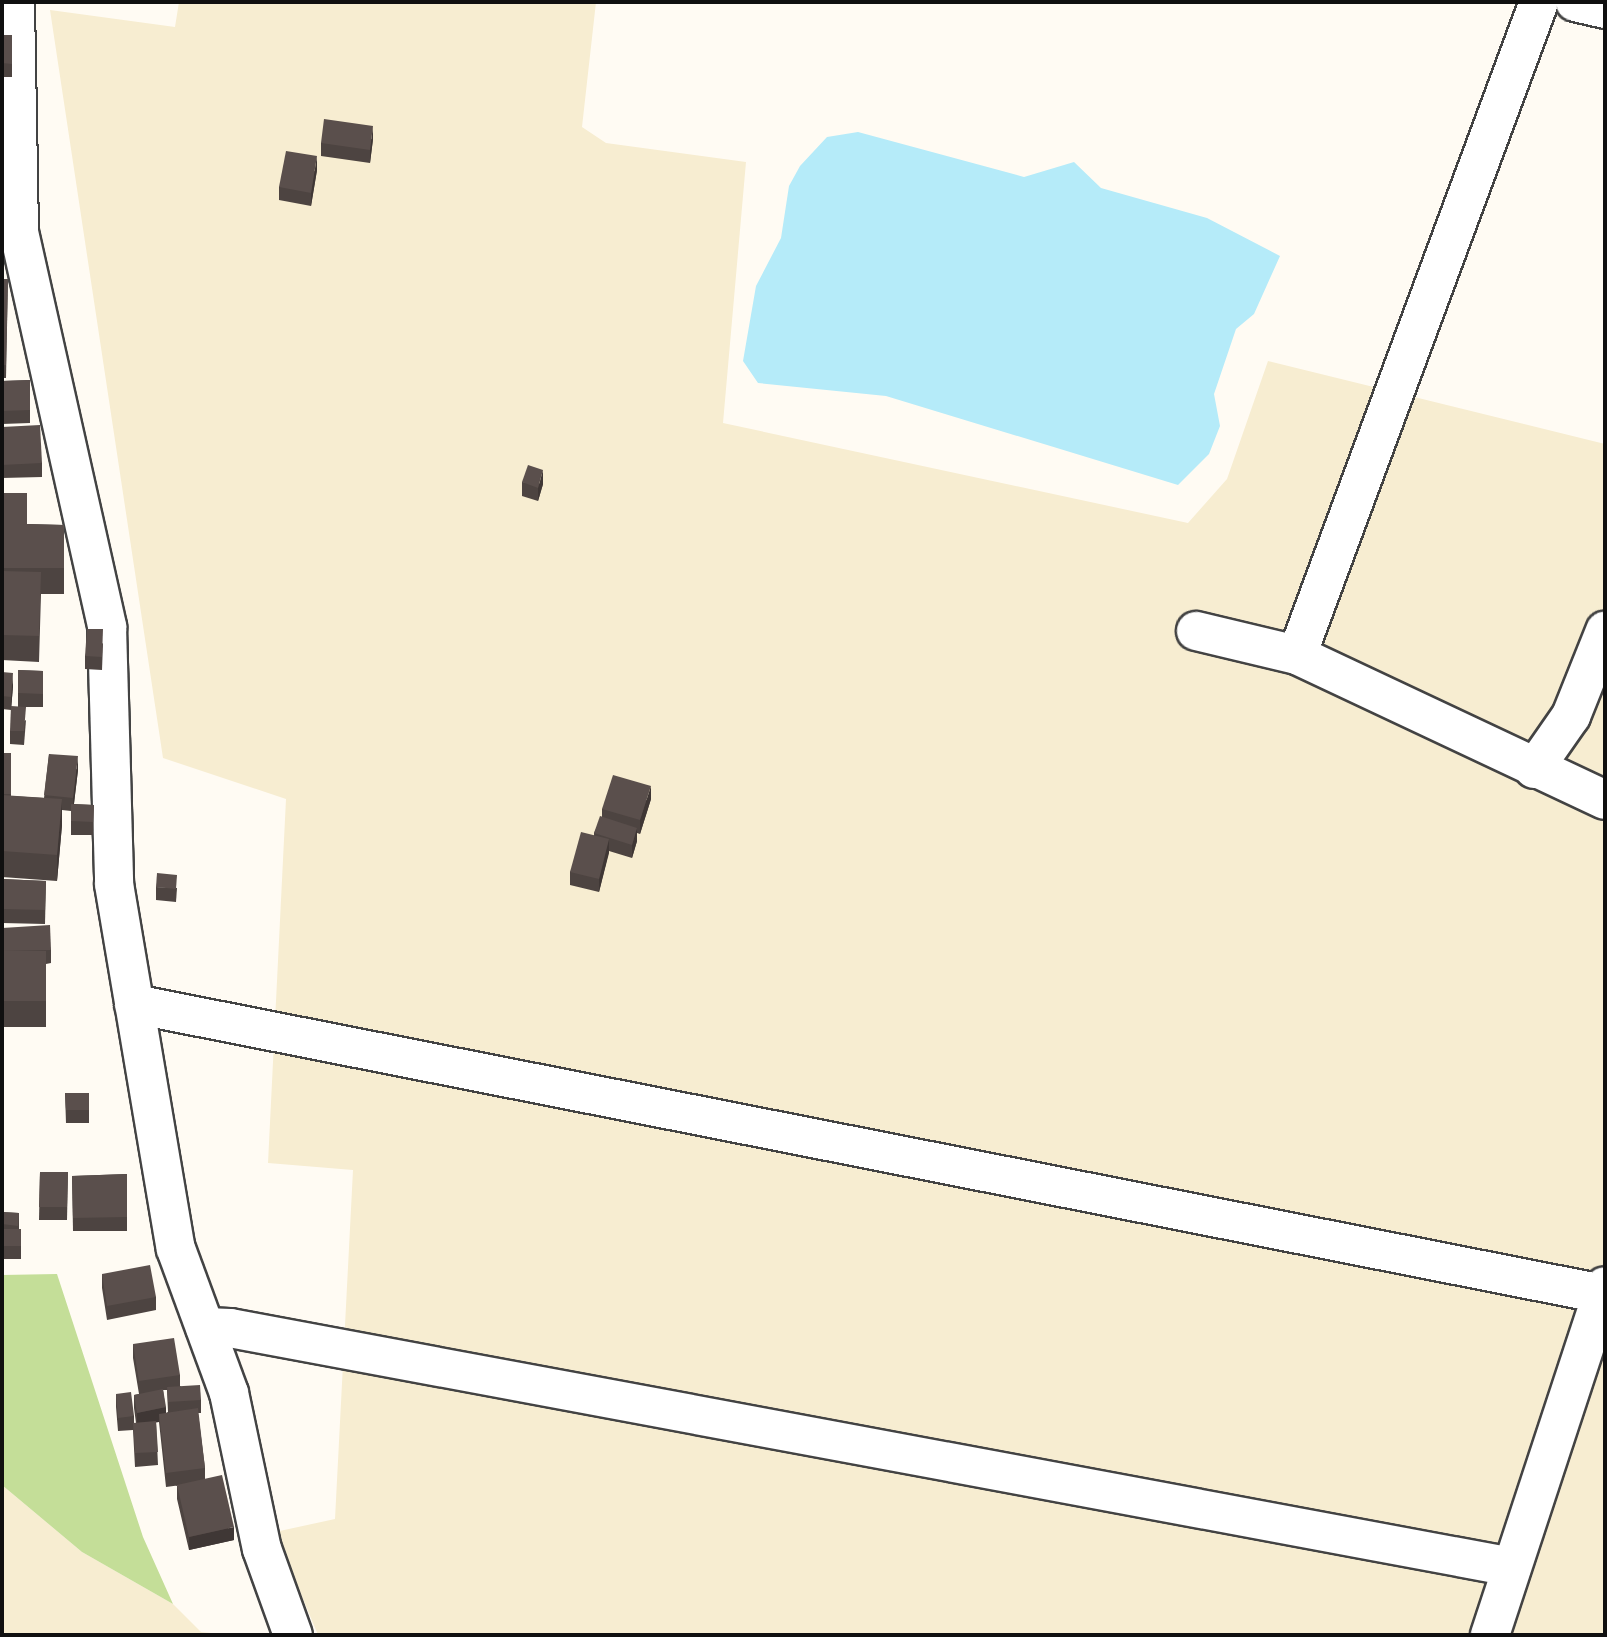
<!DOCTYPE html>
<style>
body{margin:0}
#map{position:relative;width:1607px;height:1637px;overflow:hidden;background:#fffbf3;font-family:Merriweather,serif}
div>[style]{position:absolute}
.farmland>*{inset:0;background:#f7edd1}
.forest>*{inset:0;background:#c4de98}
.water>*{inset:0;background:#b5ebf9}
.roads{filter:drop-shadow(2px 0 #434343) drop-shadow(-2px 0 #434343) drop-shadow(0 2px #434343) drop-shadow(0 -2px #434343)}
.street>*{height:38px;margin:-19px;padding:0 19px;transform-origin:19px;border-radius:19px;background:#fff}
.wall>*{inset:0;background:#4d4441}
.shaded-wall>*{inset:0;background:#3f3735}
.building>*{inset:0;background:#5a4f4c}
span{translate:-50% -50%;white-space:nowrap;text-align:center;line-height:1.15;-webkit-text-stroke:7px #fff;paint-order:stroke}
.frame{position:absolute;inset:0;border:4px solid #101010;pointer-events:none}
</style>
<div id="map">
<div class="farmland">
<i style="clip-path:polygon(179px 2px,596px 2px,582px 127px,606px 143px,746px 162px,723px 423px,1188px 523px,1227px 479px,1268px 361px,1605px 444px,1605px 1635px,318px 1635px,275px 1532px,335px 1519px,353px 1170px,268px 1163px,286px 799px,163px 758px,50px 10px,175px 27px)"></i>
<i style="clip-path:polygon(2px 1485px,82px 1552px,173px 1604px,201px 1632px,232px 1635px,2px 1635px)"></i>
</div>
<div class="forest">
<i style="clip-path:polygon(57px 1274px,143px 1537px,173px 1604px,82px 1552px,2px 1485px,2px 1275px)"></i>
</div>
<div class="water">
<i style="clip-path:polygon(858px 132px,1024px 177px,1074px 162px,1101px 188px,1207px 218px,1280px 256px,1254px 314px,1236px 329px,1214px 394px,1220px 426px,1209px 454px,1178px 485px,886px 396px,758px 383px,743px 361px,756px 286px,781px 238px,789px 186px,800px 166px,827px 137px)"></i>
</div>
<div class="roads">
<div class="street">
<i style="left:15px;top:2px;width:230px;rotate:89deg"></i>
<i style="left:19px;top:232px;width:405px;rotate:77.4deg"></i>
<i style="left:107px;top:627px;width:257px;rotate:88.4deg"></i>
<i style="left:114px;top:884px;width:370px;rotate:80.4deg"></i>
<i style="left:176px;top:1249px;width:153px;rotate:69.8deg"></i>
<i style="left:229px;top:1393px;width:159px;rotate:78.1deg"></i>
<i style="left:262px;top:1549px;width:91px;rotate:70.2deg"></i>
<i style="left:1575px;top:2px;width:31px;rotate:13deg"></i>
<i style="left:1196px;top:631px;width:104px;rotate:13.4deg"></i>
<i style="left:1297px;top:655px;width:340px;rotate:25.2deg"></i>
<i style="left:1297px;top:655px;width:696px;rotate:-69.67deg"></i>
<i style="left:1534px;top:769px;width:65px;rotate:-55.1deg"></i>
<i style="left:1571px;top:716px;width:92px;rotate:-68.2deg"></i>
<i style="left:134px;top:1004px;width:1497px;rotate:11.17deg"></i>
<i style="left:205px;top:1327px;width:25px;rotate:2deg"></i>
<i style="left:230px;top:1328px;width:1304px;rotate:10.56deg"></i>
<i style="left:1490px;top:1635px;width:367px;rotate:-71.8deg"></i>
</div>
</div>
<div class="wall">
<i style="clip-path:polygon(2px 35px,12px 35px,12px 77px,2px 77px)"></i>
<i style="clip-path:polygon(373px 139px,370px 163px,321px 156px,321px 143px)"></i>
<i style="clip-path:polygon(317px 170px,311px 206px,279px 200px,279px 187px)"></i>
<i style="clip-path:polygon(2px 279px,8px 279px,6px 378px,2px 378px)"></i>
<i style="clip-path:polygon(30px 380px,30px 423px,2px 424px,2px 381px)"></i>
<i style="clip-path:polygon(2px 427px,42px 463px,42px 477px,2px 478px)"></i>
<i style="clip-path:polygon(522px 482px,543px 484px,538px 501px,522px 496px)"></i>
<i style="clip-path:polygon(2px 493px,27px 524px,64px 525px,64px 594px,41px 594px,39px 662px,2px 660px)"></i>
<i style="clip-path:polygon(103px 643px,102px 670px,85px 669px,85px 656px)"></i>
<i style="clip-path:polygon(18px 670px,43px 671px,43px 707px,18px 707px)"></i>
<i style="clip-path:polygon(2px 672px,13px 686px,11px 710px,2px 709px)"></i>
<i style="clip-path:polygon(26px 720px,24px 745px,10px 744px,10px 731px)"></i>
<i style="clip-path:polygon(2px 753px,11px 753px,11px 796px,44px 798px,49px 754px,78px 770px,74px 804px,94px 805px,93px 835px,71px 835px,71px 811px,62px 810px,62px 825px,57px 881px,2px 877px)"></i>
<i style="clip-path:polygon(651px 799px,640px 834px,637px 833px,637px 841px,632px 858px,609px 851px,599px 892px,570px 885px,570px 872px,594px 835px,594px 833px,602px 817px,602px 809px)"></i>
<i style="clip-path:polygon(2px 879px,46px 881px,45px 924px,2px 923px)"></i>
<i style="clip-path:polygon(156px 887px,177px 888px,176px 902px,156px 900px)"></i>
<i style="clip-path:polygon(2px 928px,51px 950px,51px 963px,46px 964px,46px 1027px,2px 1027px)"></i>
<i style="clip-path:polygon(65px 1093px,89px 1093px,89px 1123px,66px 1123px)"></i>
<i style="clip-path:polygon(40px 1172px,68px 1172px,67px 1220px,39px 1220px)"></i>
<i style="clip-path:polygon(127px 1174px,127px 1231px,73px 1231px,72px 1176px)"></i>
<i style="clip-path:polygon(2px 1212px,19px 1213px,19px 1229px,21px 1229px,21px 1259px,2px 1259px)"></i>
<i style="clip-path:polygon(102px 1274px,156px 1297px,156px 1310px,107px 1320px,102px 1288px)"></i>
<i style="clip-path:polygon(evenodd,133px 1344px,180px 1375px,180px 1386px,201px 1400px,201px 1413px,198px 1413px,205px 1468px,205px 1479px,234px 1540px,189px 1550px,177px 1499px,177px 1485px,181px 1485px,166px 1487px,159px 1422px,156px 1422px,158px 1465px,135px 1467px,133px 1430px,118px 1431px,116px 1407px,116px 1394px,134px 1416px,134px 1423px,136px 1423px,134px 1408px,134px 1395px,139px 1394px,133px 1358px,133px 1344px,163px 1390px,167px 1390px,168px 1412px,166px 1413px,163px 1390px)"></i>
</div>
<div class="shaded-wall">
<i style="clip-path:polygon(373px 126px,373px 139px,370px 163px,370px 150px)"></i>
<i style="clip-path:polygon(317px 156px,317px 170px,311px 206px,311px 193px)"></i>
<i style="clip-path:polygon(543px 470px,543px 484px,538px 501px,538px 488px)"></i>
<i style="clip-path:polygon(13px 673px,13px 686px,11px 710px,11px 697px)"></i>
<i style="clip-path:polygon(78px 756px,78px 770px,73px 811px,73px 798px)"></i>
<i style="clip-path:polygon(651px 786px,651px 799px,640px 834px,640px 820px)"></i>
<i style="clip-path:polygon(62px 799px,62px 825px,57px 881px,57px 855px)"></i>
<i style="clip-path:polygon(637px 828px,637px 841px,632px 858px,632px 845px)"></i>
<i style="clip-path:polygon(609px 839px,609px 853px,599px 892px,599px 879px)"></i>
<i style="clip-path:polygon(166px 1407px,166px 1420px,159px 1414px,159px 1422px,137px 1426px,137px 1413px)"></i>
<i style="clip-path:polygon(234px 1527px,234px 1540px,189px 1550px,189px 1537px)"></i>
</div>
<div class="building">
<i style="clip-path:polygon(2px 35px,12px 35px,12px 64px,2px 63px)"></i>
<i style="clip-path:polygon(324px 119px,373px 126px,370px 150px,321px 143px)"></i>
<i style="clip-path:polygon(286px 151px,317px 156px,311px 193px,279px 187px)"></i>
<i style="clip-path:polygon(2px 279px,8px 279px,6px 365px,2px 365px)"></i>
<i style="clip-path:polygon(30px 380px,30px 410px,2px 411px,2px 381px)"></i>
<i style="clip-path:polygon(40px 425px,42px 463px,2px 465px,2px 427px)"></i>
<i style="clip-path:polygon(528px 465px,543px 470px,538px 488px,522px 482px)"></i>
<i style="clip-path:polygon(2px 493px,27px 493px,27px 524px,64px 525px,64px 568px,2px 568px)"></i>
<i style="clip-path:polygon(2px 571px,41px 572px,39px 636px,2px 635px)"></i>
<i style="clip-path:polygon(87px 629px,103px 629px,102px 657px,85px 656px)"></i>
<i style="clip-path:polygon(18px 670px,43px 671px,43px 694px,18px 693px)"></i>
<i style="clip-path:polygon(2px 672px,13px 673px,11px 697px,2px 696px)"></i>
<i style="clip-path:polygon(11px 706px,26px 707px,24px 731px,10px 731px)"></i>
<i style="clip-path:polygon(2px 753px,11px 753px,11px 794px,2px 794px)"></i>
<i style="clip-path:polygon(49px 754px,78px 756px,73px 798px,44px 795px)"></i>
<i style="clip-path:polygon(613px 775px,651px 786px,640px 820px,602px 809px)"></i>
<i style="clip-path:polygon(2px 795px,62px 799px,57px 855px,2px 851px)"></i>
<i style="clip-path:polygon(71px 804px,94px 805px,93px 822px,71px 821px)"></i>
<i style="clip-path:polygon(600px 816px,637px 828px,632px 845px,594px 833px)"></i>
<i style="clip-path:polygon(581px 832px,609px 839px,599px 879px,570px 872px)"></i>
<i style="clip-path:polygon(157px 873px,177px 875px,176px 889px,156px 887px)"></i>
<i style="clip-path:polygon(2px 879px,46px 881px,45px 910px,2px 909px)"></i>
<i style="clip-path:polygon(50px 925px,51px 950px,2px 951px,2px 928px)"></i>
<i style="clip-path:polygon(2px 951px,46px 951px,46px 1001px,2px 1001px)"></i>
<i style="clip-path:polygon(2px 1027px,3px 1027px,2px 1105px)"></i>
<i style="clip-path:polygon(65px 1093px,89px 1093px,89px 1110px,66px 1110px)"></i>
<i style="clip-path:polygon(40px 1172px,68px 1172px,67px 1207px,39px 1207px)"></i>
<i style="clip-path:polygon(127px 1174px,127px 1217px,73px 1218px,72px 1176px)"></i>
<i style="clip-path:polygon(2px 1212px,19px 1213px,18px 1226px,2px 1224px)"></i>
<i style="clip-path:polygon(2px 1229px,21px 1229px,21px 1246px,2px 1246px)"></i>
<i style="clip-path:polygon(150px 1265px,156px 1297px,107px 1306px,102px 1274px)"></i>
<i style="clip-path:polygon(174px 1338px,180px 1375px,139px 1381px,133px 1344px)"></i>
<i style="clip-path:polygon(200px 1385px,201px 1400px,168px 1402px,167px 1387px)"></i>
<i style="clip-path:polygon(163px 1389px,166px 1407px,137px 1413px,134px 1395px)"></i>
<i style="clip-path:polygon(131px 1392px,134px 1416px,118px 1418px,116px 1394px)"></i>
<i style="clip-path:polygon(198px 1408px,205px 1468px,166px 1473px,159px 1414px)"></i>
<i style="clip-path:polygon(156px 1421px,158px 1452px,135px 1453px,133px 1423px)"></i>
<i style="clip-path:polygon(222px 1475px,234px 1527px,189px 1537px,177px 1485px)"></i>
</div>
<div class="frame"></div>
</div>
